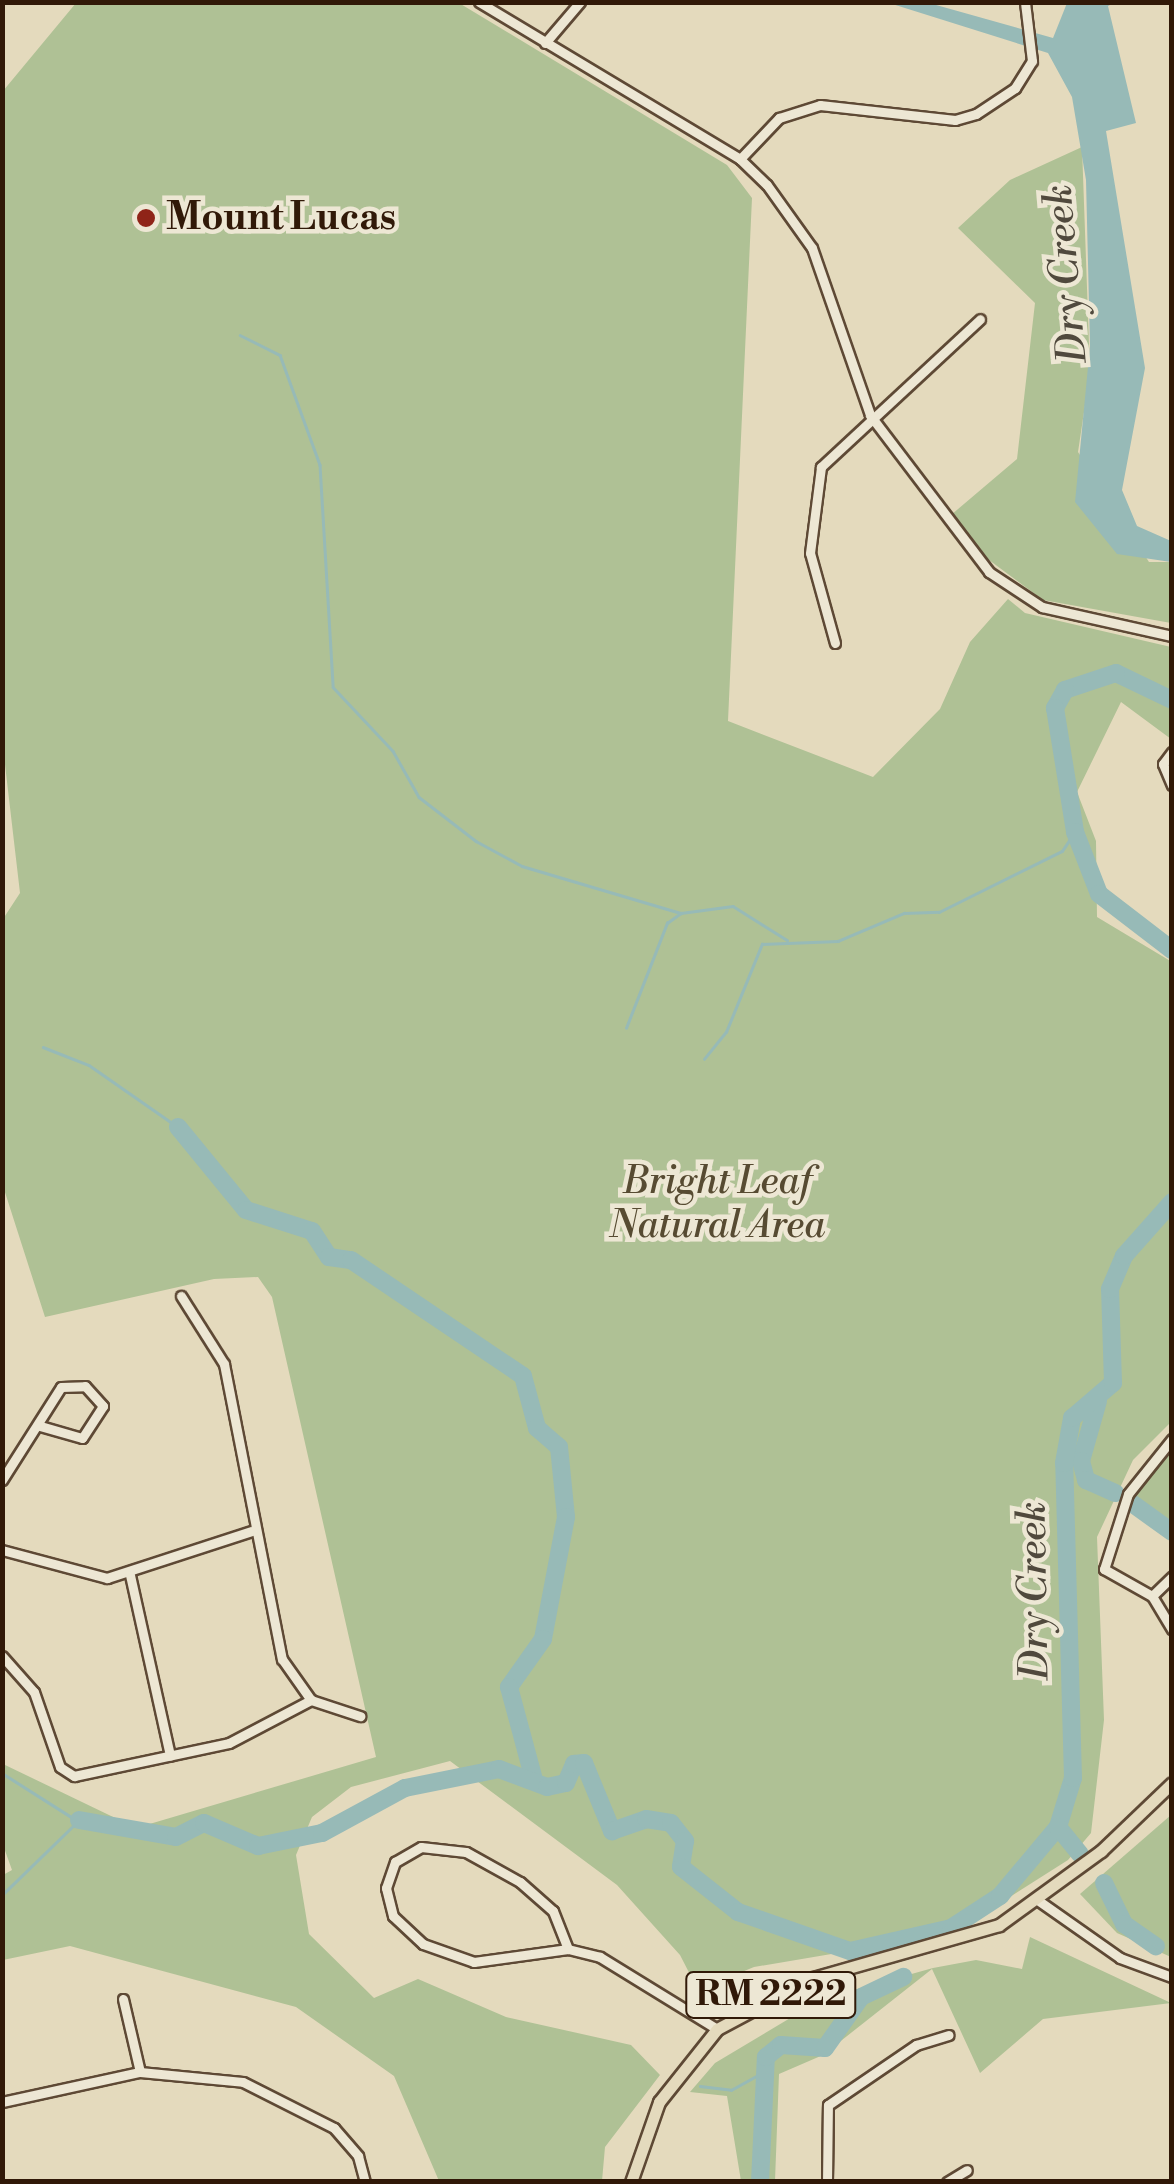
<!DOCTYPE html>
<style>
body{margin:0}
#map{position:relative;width:1174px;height:2184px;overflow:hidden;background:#e4dabd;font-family:"Libre Bodoni",serif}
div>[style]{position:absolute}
.green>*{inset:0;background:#afc195}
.water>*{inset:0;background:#97bab7}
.stream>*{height:2.5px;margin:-1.25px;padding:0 1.25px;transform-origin:1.25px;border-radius:1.25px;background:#97bab7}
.river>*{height:18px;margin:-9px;padding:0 9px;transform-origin:9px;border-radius:9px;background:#97bab7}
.roads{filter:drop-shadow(2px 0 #5e4935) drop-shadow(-2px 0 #5e4935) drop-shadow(0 2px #5e4935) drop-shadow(0 -2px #5e4935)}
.minor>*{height:9px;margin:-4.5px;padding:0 4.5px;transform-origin:4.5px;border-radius:4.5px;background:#ede7d4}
.major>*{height:11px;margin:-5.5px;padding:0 5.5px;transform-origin:5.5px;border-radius:5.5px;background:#e4dabd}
.dots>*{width:28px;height:28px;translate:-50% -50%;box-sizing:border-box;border:5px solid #ede7d4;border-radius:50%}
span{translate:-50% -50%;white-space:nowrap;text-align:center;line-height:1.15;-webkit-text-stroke:9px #ede7d4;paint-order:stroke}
.shield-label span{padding:2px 8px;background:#ede7d4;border:2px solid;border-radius:8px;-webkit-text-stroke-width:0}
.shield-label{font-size:35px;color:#311908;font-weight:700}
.poi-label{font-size:38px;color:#311908;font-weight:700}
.left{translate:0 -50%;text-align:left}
.park-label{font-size:38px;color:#574b32;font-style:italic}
.water-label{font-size:40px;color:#50493d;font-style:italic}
.frame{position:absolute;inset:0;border:5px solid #311908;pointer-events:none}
</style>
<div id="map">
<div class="green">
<i style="clip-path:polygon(76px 3px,459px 3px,727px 165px,752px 198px,728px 721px,873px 777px,940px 709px,970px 642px,1008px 599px,1025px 613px,1171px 647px,1171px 739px,1121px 702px,1077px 792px,1096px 841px,1097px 917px,1172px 962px,1171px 1422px,1133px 1460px,1097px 1537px,1104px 1720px,1091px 1833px,1068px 1860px,980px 1916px,920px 1939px,754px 1967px,698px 1990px,680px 1955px,617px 1885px,450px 1761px,351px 1787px,312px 1817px,296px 1855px,309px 1934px,374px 1998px,418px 1979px,506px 2017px,631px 2045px,660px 2075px,605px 2147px,602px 2181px,439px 2181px,394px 2076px,296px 2007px,70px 1946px,3px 1960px,3px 1875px,12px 1870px,3px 1845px,3px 1764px,136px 1828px,376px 1757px,272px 1297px,258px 1277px,214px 1279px,45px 1317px,3px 1186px,3px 919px,20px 893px,2px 739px,3px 91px)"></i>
<i style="clip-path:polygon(1082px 147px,1090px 372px,1078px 452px,1149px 562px,1171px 562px,1171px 623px,1043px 600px,981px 554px,951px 515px,1017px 459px,1035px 303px,958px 228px,1010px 180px)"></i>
<i style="clip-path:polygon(1171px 1446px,1171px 1540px,1131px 1496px)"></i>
<i style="clip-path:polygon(1171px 1815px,1171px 1957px,1117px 1933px,1080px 1894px)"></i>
<i style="clip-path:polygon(1030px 1937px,1171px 2003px,1043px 2019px,980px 2073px,932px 1969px,823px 2055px,779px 2074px,775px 2181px,741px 2181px,727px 2096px,690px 2092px,715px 2063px,822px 1999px,933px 1968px,976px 1960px,1022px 1969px)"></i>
</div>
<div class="water">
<i style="clip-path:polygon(889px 3px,929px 3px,1053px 38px,1067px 3px,1114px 3px,1108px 6px,1136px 123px,1106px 131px,1145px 368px,1122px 490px,1137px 526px,1171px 541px,1171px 562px,1117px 554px,1075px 502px,1090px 346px,1086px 180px,1072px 97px,1048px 53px)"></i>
</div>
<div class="stream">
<i style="left:240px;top:335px;width:45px;rotate:26.6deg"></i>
<i style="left:280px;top:355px;width:117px;rotate:70deg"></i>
<i style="left:320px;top:465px;width:222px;rotate:86.6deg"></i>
<i style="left:333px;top:687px;width:88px;rotate:46.8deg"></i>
<i style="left:393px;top:751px;width:53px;rotate:60.5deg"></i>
<i style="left:419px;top:797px;width:72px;rotate:37.7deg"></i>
<i style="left:476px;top:841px;width:52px;rotate:28.5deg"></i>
<i style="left:522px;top:866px;width:166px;rotate:16.5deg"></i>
<i style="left:626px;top:1028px;width:113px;rotate:-68.7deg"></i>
<i style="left:667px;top:923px;width:17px;rotate:-36deg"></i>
<i style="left:681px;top:913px;width:52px;rotate:-7.7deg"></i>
<i style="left:733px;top:906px;width:64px;rotate:32.2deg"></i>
<i style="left:43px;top:1047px;width:49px;rotate:21.4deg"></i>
<i style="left:89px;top:1065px;width:108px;rotate:34.9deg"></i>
<i style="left:704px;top:1059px;width:35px;rotate:-51deg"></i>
<i style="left:726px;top:1032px;width:95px;rotate:-67.8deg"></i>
<i style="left:762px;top:944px;width:76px;rotate:-2.3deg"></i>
<i style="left:838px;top:941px;width:72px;rotate:-23deg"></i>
<i style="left:904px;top:913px;width:35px;rotate:-2deg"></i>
<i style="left:939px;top:912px;width:137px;rotate:-26.4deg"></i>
<i style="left:1062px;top:851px;width:23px;rotate:-56deg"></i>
<i style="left:2px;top:1773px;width:88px;rotate:32.4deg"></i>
<i style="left:2px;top:1895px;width:107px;rotate:-44.2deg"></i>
<i style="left:700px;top:2086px;width:31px;rotate:7deg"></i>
<i style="left:731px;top:2090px;width:33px;rotate:-29deg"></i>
</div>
<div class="river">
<i style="left:1172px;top:700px;width:62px;rotate:-154.3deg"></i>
<i style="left:1116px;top:673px;width:54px;rotate:161.6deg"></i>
<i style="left:1065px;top:690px;width:21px;rotate:119deg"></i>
<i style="left:1055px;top:708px;width:126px;rotate:80.8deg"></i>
<i style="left:1075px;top:832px;width:66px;rotate:68.8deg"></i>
<i style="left:1099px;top:894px;width:92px;rotate:37.5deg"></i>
<i style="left:178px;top:1127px;width:107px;rotate:50.7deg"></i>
<i style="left:246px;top:1210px;width:69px;rotate:17.7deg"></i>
<i style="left:312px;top:1231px;width:31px;rotate:57deg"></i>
<i style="left:329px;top:1257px;width:22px;rotate:8deg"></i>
<i style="left:351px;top:1260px;width:207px;rotate:34deg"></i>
<i style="left:523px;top:1376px;width:54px;rotate:74.9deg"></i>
<i style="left:537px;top:1428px;width:29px;rotate:41deg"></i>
<i style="left:559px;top:1447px;width:70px;rotate:84.3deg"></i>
<i style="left:566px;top:1517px;width:124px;rotate:100.7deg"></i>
<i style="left:543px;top:1639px;width:59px;rotate:125.3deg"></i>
<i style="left:509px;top:1687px;width:92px;rotate:74.9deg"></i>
<i style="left:1098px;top:1401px;width:62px;rotate:105.8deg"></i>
<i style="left:1081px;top:1461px;width:20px;rotate:75deg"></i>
<i style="left:1086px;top:1480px;width:32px;rotate:24deg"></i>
<i style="left:1133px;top:1504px;width:48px;rotate:35.7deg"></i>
<i style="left:79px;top:1820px;width:98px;rotate:9.9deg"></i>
<i style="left:176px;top:1837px;width:31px;rotate:-27deg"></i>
<i style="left:204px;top:1823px;width:59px;rotate:23.1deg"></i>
<i style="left:258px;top:1846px;width:65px;rotate:-11.5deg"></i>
<i style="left:322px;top:1833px;width:94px;rotate:-28.5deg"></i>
<i style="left:405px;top:1788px;width:96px;rotate:-11.4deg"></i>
<i style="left:499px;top:1769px;width:51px;rotate:20.6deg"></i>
<i style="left:547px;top:1787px;width:19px;rotate:-12deg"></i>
<i style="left:566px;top:1783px;width:21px;rotate:-67deg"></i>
<i style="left:574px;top:1764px;width:10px;rotate:-6deg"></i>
<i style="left:584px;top:1763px;width:74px;rotate:67.6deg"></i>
<i style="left:612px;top:1831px;width:36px;rotate:-19deg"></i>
<i style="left:646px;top:1819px;width:25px;rotate:9deg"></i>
<i style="left:671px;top:1823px;width:23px;rotate:52deg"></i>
<i style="left:685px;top:1841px;width:26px;rotate:99deg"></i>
<i style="left:681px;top:1867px;width:73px;rotate:38.3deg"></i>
<i style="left:738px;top:1912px;width:119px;rotate:19.2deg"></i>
<i style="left:850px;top:1951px;width:104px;rotate:-12.8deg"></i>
<i style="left:951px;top:1928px;width:59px;rotate:-33.1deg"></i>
<i style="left:1000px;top:1896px;width:90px;rotate:-50deg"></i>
<i style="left:1058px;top:1827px;width:51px;rotate:-73deg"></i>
<i style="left:1073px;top:1778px;width:315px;rotate:-91.6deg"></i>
<i style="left:1064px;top:1463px;width:46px;rotate:-79.9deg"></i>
<i style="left:1072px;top:1418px;width:54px;rotate:-40.5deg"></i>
<i style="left:1113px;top:1383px;width:94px;rotate:-91.8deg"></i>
<i style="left:1110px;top:1289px;width:36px;rotate:-67deg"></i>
<i style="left:1124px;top:1256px;width:72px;rotate:-48.4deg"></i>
<i style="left:1058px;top:1827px;width:35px;rotate:51deg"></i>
<i style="left:1104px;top:1883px;width:46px;rotate:64deg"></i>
<i style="left:1124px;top:1924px;width:39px;rotate:35deg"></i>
<i style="left:760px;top:2182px;width:125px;rotate:-87.3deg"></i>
<i style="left:766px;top:2057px;width:19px;rotate:-39deg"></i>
<i style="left:781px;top:2045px;width:44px;rotate:3.9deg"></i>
<i style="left:825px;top:2048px;width:62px;rotate:-54.8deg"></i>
<i style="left:861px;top:1997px;width:47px;rotate:-25.5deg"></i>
</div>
<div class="roads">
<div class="minor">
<i style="left:479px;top:2px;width:305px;rotate:31deg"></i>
<i style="left:740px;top:159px;width:37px;rotate:44deg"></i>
<i style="left:767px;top:185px;width:77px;rotate:54.5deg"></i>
<i style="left:812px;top:248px;width:177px;rotate:70.8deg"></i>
<i style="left:870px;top:415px;width:197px;rotate:52.8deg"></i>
<i style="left:989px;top:572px;width:64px;rotate:33.4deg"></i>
<i style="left:1042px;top:607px;width:133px;rotate:12.6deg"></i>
<i style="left:545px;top:43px;width:54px;rotate:-49.5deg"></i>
<i style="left:740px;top:159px;width:57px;rotate:-46.4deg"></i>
<i style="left:779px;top:118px;width:43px;rotate:-17.6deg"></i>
<i style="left:820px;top:105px;width:136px;rotate:6.3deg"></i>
<i style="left:955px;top:120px;width:22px;rotate:-16deg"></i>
<i style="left:976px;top:114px;width:47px;rotate:-33.7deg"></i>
<i style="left:1015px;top:88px;width:32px;rotate:-58deg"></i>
<i style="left:1032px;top:61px;width:59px;rotate:-96.8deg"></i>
<i style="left:835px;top:643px;width:93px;rotate:-105.5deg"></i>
<i style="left:810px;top:553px;width:87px;rotate:-82.7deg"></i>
<i style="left:821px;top:467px;width:217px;rotate:-42.9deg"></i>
<i style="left:1172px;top:752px;width:15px;rotate:127deg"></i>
<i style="left:1163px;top:764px;width:23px;rotate:67deg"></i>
<i style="left:181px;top:1296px;width:80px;rotate:57.7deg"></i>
<i style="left:224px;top:1364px;width:301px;rotate:78.9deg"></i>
<i style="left:282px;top:1659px;width:50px;rotate:54.7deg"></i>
<i style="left:311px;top:1700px;width:52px;rotate:18.1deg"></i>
<i style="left:1172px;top:1439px;width:70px;rotate:128.7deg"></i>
<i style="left:1128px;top:1494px;width:79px;rotate:107.7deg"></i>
<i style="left:1104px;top:1569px;width:55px;rotate:29.4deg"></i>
<i style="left:1152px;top:1596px;width:39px;rotate:59deg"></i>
<i style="left:2px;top:1480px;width:110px;rotate:-57.6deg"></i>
<i style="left:61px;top:1387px;width:24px;rotate:-2deg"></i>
<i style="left:85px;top:1386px;width:27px;rotate:48deg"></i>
<i style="left:103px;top:1406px;width:38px;rotate:123deg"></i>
<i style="left:82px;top:1438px;width:44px;rotate:-164.1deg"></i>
<i style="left:2px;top:1550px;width:109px;rotate:14.9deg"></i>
<i style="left:107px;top:1578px;width:152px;rotate:-18deg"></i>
<i style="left:130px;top:1575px;width:185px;rotate:77.5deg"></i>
<i style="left:1152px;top:1596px;width:28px;rotate:-44deg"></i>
<i style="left:2px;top:1656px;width:48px;rotate:48.4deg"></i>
<i style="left:34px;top:1692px;width:79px;rotate:70.9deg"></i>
<i style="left:60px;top:1767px;width:17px;rotate:33deg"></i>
<i style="left:74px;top:1776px;width:158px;rotate:-12deg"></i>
<i style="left:229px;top:1743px;width:93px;rotate:-27.7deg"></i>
<i style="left:421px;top:1847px;width:45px;rotate:6.3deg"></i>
<i style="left:466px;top:1852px;width:62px;rotate:29.1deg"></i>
<i style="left:520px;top:1882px;width:44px;rotate:41.3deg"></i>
<i style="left:553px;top:1911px;width:41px;rotate:68.5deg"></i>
<i style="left:568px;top:1949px;width:95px;rotate:172.1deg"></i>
<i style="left:474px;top:1962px;width:54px;rotate:-160.6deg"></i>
<i style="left:423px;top:1944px;width:41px;rotate:-137deg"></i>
<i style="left:393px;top:1916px;width:29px;rotate:-104deg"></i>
<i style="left:386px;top:1888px;width:28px;rotate:-71deg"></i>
<i style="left:395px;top:1862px;width:30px;rotate:-30deg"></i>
<i style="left:1039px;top:1901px;width:99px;rotate:35.1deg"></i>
<i style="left:1120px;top:1958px;width:55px;rotate:20.1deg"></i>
<i style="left:568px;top:1949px;width:33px;rotate:14deg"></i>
<i style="left:600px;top:1957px;width:137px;rotate:31.6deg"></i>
<i style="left:123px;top:1999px;width:75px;rotate:76.9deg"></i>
<i style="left:2px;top:2102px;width:141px;rotate:-12.3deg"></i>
<i style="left:140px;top:2072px;width:103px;rotate:5.5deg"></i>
<i style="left:243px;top:2082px;width:102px;rotate:26.8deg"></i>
<i style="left:334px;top:2128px;width:37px;rotate:49deg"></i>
<i style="left:358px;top:2156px;width:27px;rotate:75deg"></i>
<i style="left:827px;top:2182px;width:77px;rotate:-89.3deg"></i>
<i style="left:828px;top:2105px;width:107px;rotate:-34.3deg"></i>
<i style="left:916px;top:2045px;width:34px;rotate:-17deg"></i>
<i style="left:947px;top:2182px;width:23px;rotate:-31deg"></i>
</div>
<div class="major">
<i style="left:631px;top:2182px;width:85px;rotate:-70.7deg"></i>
<i style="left:659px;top:2102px;width:93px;rotate:-51.5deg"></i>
<i style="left:717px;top:2029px;width:109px;rotate:-28deg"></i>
<i style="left:813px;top:1978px;width:193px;rotate:-15.9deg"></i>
<i style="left:999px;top:1925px;width:126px;rotate:-36deg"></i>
<i style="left:1101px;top:1851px;width:98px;rotate:-43.8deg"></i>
</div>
</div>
<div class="dots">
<i style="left:146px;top:218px;background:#8f2418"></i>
</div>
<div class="shield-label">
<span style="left:771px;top:1995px">RM 2222</span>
</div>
<div class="poi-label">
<span class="left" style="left:166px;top:218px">Mount Lucas</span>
</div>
<div class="park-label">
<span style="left:717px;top:1204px">Bright Leaf<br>Natural Area</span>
</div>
<div class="water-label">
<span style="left:1066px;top:274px;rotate:-95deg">Dry Creek</span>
<span style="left:1034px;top:1591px;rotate:-91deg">Dry Creek</span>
</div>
<div class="frame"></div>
</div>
